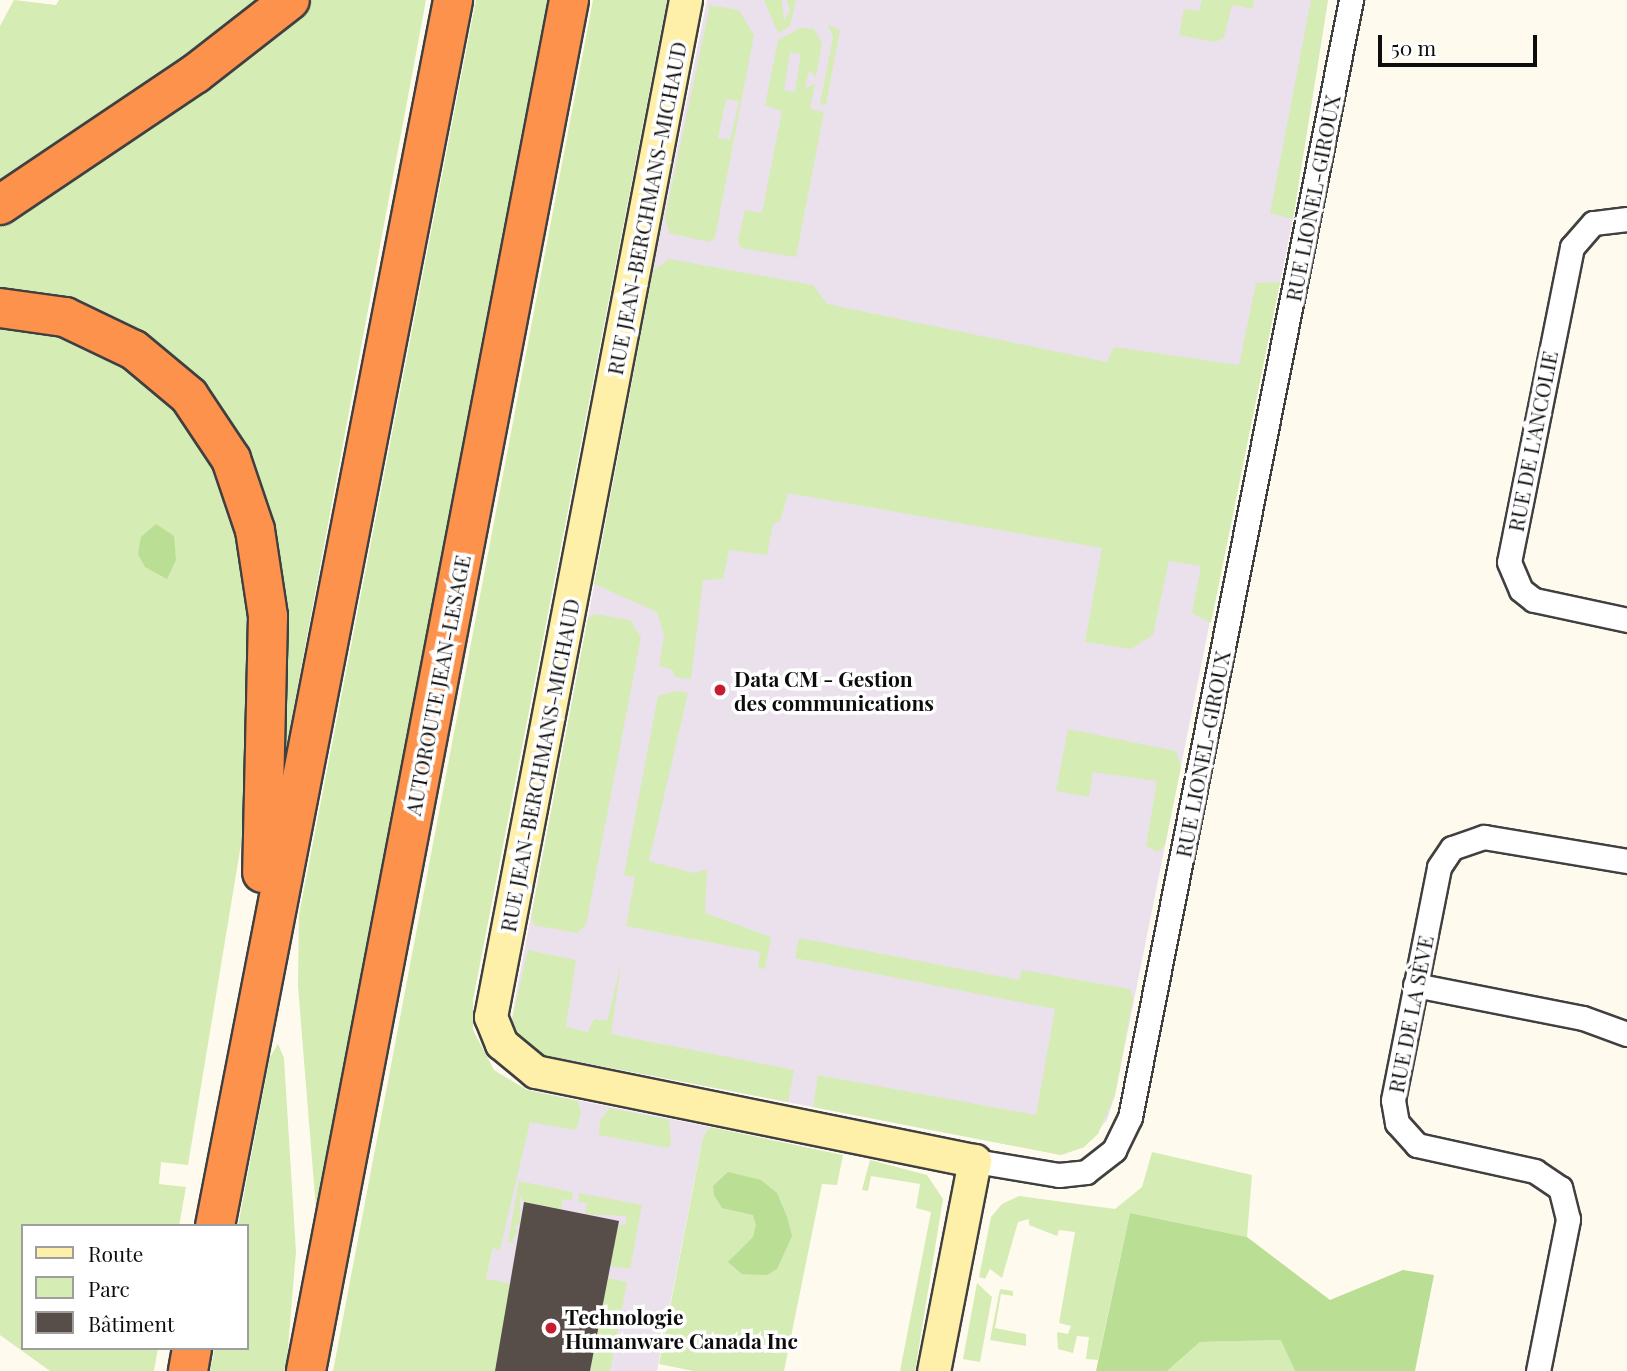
<!DOCTYPE html>
<meta charset="utf-8">
<style>
body{margin:0}
#map{position:relative;width:1627px;height:1371px;overflow:hidden;background:#fffaee;font-family:"Playfair Display",serif}
div>[style]{position:absolute}
.industrial>*{inset:0;background:#ebe1ed}
.green>*{inset:0;background:#d5ecb5}
.forest>*{inset:0;background:#bade93}
.building>*{inset:0;background:#574d49}
.roads{filter:drop-shadow(2px 0 #404040) drop-shadow(-2px 0 #404040) drop-shadow(0 2px #404040) drop-shadow(0 -2px #404040)}
.street>*{height:23px;margin:-11.5px;padding:0 11.5px;transform-origin:11.5px;border-radius:11.5px;background:#fff}
.secondary>*{height:32px;margin:-16px;padding:0 16px;transform-origin:16px;border-radius:16px;background:#fff0a9}
.highway>*{height:38px;margin:-19px;padding:0 19px;transform-origin:19px;border-radius:19px;background:#fd924d}
.dots>*{width:19px;height:19px;translate:-50% -50%;box-sizing:border-box;border:4px solid #fff;border-radius:50%}
span{translate:-50% -50%;white-space:nowrap;text-align:center;line-height:1.15;-webkit-text-stroke:7px #fff;paint-order:stroke}
.street-label{font-size:21px;color:#0d0d0d}
.poi-label{font-size:21px;color:#0d0d0d;font-weight:700}
.left{translate:0 -50%;text-align:left}
.legend{position:absolute;left:21px;top:1224px;width:228px;height:126px;box-sizing:border-box;background:#fff;border:2px solid #9e9e9e;margin:0;padding:9px 12px;list-style:none;font-size:21px;color:#0d0d0d}
.legend li{display:flex;align-items:center;gap:14px;height:35px}
.legend b{width:35px;border:2px solid #9e9e9e}
.scale{position:absolute;left:1378px;top:35px;width:159px;height:32px;box-sizing:border-box;border:4px solid #0d0d0d;border-top:0;padding-left:9px;font-size:21px;line-height:24px;white-space:nowrap;color:#0d0d0d;-webkit-text-stroke:5px #fff;paint-order:stroke}
</style>
<div id="map">
<div class="industrial">
<i style="clip-path:polygon(707px 0,1328px 0,1293px 219px,1253px 414px,651px 280px)"></i>
<i style="clip-path:polygon(634px 377px,1236px 492px,1115px 1095px,1107px 1120px,1084px 1147px,1061px 1155px,539px 1054px,516px 1035px,512px 1019px,517px 989px)"></i>
<i style="clip-path:polygon(527px 1090px,710px 1127px,703px 1137px,657px 1371px,495px 1371px,511px 1284px,486px 1280px)"></i>
</div>
<div class="green">
<i style="clip-path:polygon(14px 0,56px 5px,59px 0,265px 0,0 183px,0 26px)"></i>
<i style="clip-path:polygon(312px 0,426px 0,285px 754px,278px 752px,231px 426px,0 294px,0 222px,293px 20px)"></i>
<i style="clip-path:polygon(476px 0,549px 0,316px 1209px,298px 986px,299px 915px)"></i>
<i style="clip-path:polygon(593px 0,667px 0,473px 1000px,473px 1030px,494px 1070px,527px 1090px,578px 1101px,581px 1114px,576px 1130px,530px 1122px,500px 1250px,493px 1248px,486px 1279px,512px 1284px,495px 1371px,333px 1371px)"></i>
<i style="clip-path:polygon(764px 0,782px 0,784px 21px,790px 10px,787px 0,796px 0,790px 26px,778px 33px)"></i>
<i style="clip-path:polygon(1202px 0,1254px 0,1253px 9px,1232px 5px,1224px 38px,1215px 42px,1179px 35px,1184px 9px,1199px 11px)"></i>
<i style="clip-path:polygon(1311px 0,1328px 0,1293px 219px,1270px 213px)"></i>
<i style="clip-path:polygon(evenodd,710px 5px,739px 10px,754px 35px,715px 238px,709px 242px,669px 233px,665px 218px,710px 5px,726px 99px,739px 101px,730px 140px,718px 138px,726px 99px)"></i>
<i style="clip-path:polygon(828px 24px,840px 30px,826px 105px,820px 104px,833px 37px)"></i>
<i style="clip-path:polygon(evenodd,800px 28px,814px 29px,822px 43px,816px 77px,809px 70px,805px 88px,815px 84px,810px 109px,824px 112px,796px 257px,741px 248px,738px 240px,745px 210px,762px 213px,782px 111px,765px 105px,778px 40px,800px 28px,790px 52px,801px 54px,795px 92px,784px 90px,790px 52px)"></i>
<i style="clip-path:polygon(669px 259px,813px 285px,827px 304px,1107px 362px,1114px 347px,1239px 365px,1256px 283px,1280px 282px,1211px 623px,1192px 613px,1201px 566px,1169px 561px,1153px 635px,1131px 649px,1085px 642px,1102px 548px,788px 493px,780px 521px,773px 524px,767px 555px,729px 550px,723px 579px,703px 580px,691px 679px,674px 677px,673px 670px,659px 666px,664px 636px,657px 612px,594px 584px,653px 271px)"></i>
<i style="clip-path:polygon(0 324px,81px 339px,122px 361px,162px 394px,197px 434px,225px 481px,252px 608px,251px 757px,243px 832px,188px 1165px,161px 1162px,159px 1184px,186px 1187px,179px 1226px,23px 1226px,23px 1348px,158px 1348px,154px 1371px,50px 1371px,0 1335px)"></i>
<i style="clip-path:polygon(596px 614px,630px 620px,641px 637px,586px 925px,577px 933px,534px 925px,531px 918px,588px 618px)"></i>
<i style="clip-path:polygon(676px 691px,688px 693px,649px 861px,694px 873px,707px 869px,705px 913px,771px 937px,765px 969px,758px 968px,760px 952px,626px 926px,635px 877px,624px 875px,658px 696px)"></i>
<i style="clip-path:polygon(1068px 729px,1176px 751px,1181px 767px,1165px 845px,1158px 852px,1146px 846px,1157px 781px,1093px 772px,1089px 797px,1056px 791px)"></i>
<i style="clip-path:polygon(799px 938px,1019px 980px,1022px 970px,1130px 989px,1133px 998px,1115px 1095px,1098px 1134px,1084px 1147px,1061px 1155px,813px 1107px,818px 1075px,1036px 1115px,1055px 1009px,795px 958px)"></i>
<i style="clip-path:polygon(528px 950px,576px 960px,566px 1027px,588px 1032px,594px 1019px,607px 1021px,621px 964px,611px 1034px,794px 1070px,788px 1102px,539px 1054px,516px 1035px,512px 1019px)"></i>
<i style="clip-path:polygon(278px 1044px,284px 1058px,296px 1252px,286px 1371px,210px 1371px,215px 1348px,247px 1348px,247px 1226px,238px 1226px,270px 1057px)"></i>
<i style="clip-path:polygon(610px 1108px,669px 1120px,671px 1144px,668px 1148px,599px 1135px,600px 1120px)"></i>
<i style="clip-path:polygon(710px 1127px,843px 1155px,837px 1185px,822px 1184px,784px 1371px,693px 1371px,659px 1364px,703px 1137px)"></i>
<i style="clip-path:polygon(1152px 1152px,1252px 1175px,1247px 1237px,1130px 1213px,1098px 1360px,1086px 1359px,1089px 1337px,1077px 1336px,1073px 1353px,1058px 1349px,1057px 1332px,1068px 1334px,1071px 1326px,1059px 1323px,1075px 1232px,1059px 1230px,1057px 1236px,1029px 1225px,1029px 1219px,1018px 1222px,1002px 1278px,990px 1269px,985px 1279px,979px 1277px,991px 1217px,1002px 1204px,1019px 1196px,1115px 1209px,1142px 1187px)"></i>
<i style="clip-path:polygon(870px 1160px,927px 1175px,943px 1199px,915px 1371px,900px 1371px,931px 1212px,916px 1208px,920px 1184px,871px 1176px,868px 1191px,862px 1190px)"></i>
<i style="clip-path:polygon(519px 1181px,573px 1192px,572px 1200px,563px 1199px,561px 1209px,524px 1202px,520px 1196px,520px 1225px,514px 1226px,518px 1232px,512px 1240px,516px 1243px,508px 1242px)"></i>
<i style="clip-path:polygon(579px 1193px,642px 1205px,630px 1269px,610px 1266px,618px 1226px,626px 1224px,626px 1216px,585px 1214px,587px 1203px,578px 1202px)"></i>
<i style="clip-path:polygon(608px 1278px,627px 1282px,610px 1371px,590px 1371px)"></i>
<i style="clip-path:polygon(977px 1283px,992px 1297px,980px 1362px,963px 1359px)"></i>
<i style="clip-path:polygon(1000px 1289px,1013px 1291px,1013px 1296px,1001px 1294px,995px 1328px,1026px 1334px,1026px 1346px,990px 1340px)"></i>
<i style="clip-path:polygon(1282px 1340px,1295px 1371px,1167px 1371px,1200px 1342px)"></i>
</div>
<div class="forest">
<i style="clip-path:polygon(156px 524px,174px 536px,176px 560px,167px 579px,145px 567px,138px 554px,141px 537px)"></i>
<i style="clip-path:polygon(728px 1172px,761px 1180px,777px 1193px,787px 1217px,792px 1236px,777px 1269px,767px 1275px,742px 1274px,728px 1262px,753px 1237px,756px 1225px,753px 1215px,722px 1208px,714px 1195px,713px 1186px)"></i>
<i style="clip-path:polygon(1130px 1213px,1247px 1237px,1330px 1300px,1403px 1270px,1434px 1275px,1415px 1371px,1295px 1371px,1281px 1340px,1200px 1342px,1167px 1371px,1096px 1371px)"></i>
</div>
<div class="building">
<i style="clip-path:polygon(524px 1202px,619px 1221px,590px 1371px,495px 1371px)"></i>
</div>
<div class="roads">
<div class="street">
<i style="left:1627px;top:219px;width:34px;rotate:173deg"></i>
<i style="left:1593px;top:223px;width:32px;rotate:131deg"></i>
<i style="left:1572px;top:247px;width:321px;rotate:101.3deg"></i>
<i style="left:1509px;top:562px;width:30px;rotate:67deg"></i>
<i style="left:1521px;top:590px;width:16px;rotate:38deg"></i>
<i style="left:1534px;top:600px;width:95px;rotate:12.1deg"></i>
<i style="left:1415px;top:985px;width:171px;rotate:11.1deg"></i>
<i style="left:1583px;top:1018px;width:47px;rotate:20deg"></i>
<i style="left:975px;top:1161px;width:85px;rotate:9.5deg"></i>
<i style="left:1059px;top:1175px;width:27px;rotate:-6deg"></i>
<i style="left:1086px;top:1172px;width:36px;rotate:-38deg"></i>
<i style="left:1114px;top:1150px;width:37px;rotate:-64deg"></i>
<i style="left:1130px;top:1117px;width:1139px;rotate:-78.81deg"></i>
<i style="left:1538px;top:1371px;width:155px;rotate:-78.8deg"></i>
<i style="left:1568px;top:1219px;width:32px;rotate:-104deg"></i>
<i style="left:1560px;top:1188px;width:30px;rotate:-146deg"></i>
<i style="left:1535px;top:1171px;width:121px;rotate:-167.6deg"></i>
<i style="left:1417px;top:1145px;width:30px;rotate:-132deg"></i>
<i style="left:1397px;top:1123px;width:23px;rotate:-100deg"></i>
<i style="left:1393px;top:1100px;width:237px;rotate:-78.8deg"></i>
<i style="left:1439px;top:867px;width:23px;rotate:-56deg"></i>
<i style="left:1452px;top:848px;width:34px;rotate:-19deg"></i>
<i style="left:1484px;top:837px;width:145px;rotate:9.5deg"></i>
</div>
<div class="secondary">
<i style="left:686px;top:0;width:1036px;rotate:100.85deg"></i>
<i style="left:491px;top:1017px;width:29px;rotate:68deg"></i>
<i style="left:502px;top:1044px;width:44px;rotate:39.5deg"></i>
<i style="left:536px;top:1072px;width:448px;rotate:11.5deg"></i>
<i style="left:975px;top:1161px;width:214px;rotate:101deg"></i>
</div>
<div class="highway">
<i style="left:0;top:205px;width:235px;rotate:-33.9deg"></i>
<i style="left:195px;top:74px;width:120px;rotate:-37.9deg"></i>
<i style="left:0;top:308px;width:66px;rotate:7.9deg"></i>
<i style="left:65px;top:317px;width:76px;rotate:25.6deg"></i>
<i style="left:134px;top:350px;width:72px;rotate:39.9deg"></i>
<i style="left:189px;top:396px;width:76px;rotate:56.3deg"></i>
<i style="left:231px;top:459px;width:75px;rotate:71.3deg"></i>
<i style="left:255px;top:530px;width:87px;rotate:81.4deg"></i>
<i style="left:268px;top:616px;width:257px;rotate:91.3deg"></i>
<i style="left:215px;top:1226px;width:1249px;rotate:-79.01deg"></i>
<i style="left:188px;top:1371px;width:23px;rotate:-80deg"></i>
<i style="left:306px;top:1371px;width:1396px;rotate:-79.14deg"></i>
</div>
</div>
<div class="dots">
<i style="left:720px;top:690px;background:#c61d30"></i>
<i style="left:551px;top:1328px;background:#c61d30"></i>
</div>
<div class="street-label">
<span style="left:1312px;top:198px;rotate:-79deg">RUE LIONEL-GIROUX</span>
<span style="left:646px;top:208px;rotate:-79deg">RUE JEAN-BERCHMANS-MICHAUD</span>
<span style="left:1532px;top:441px;rotate:-79deg">RUE DE L'ANCOLIE</span>
<span style="left:437px;top:685px;rotate:-79deg">AUTOROUTE JEAN-LESAGE</span>
<span style="left:1202px;top:754px;rotate:-79deg">RUE LIONEL-GIROUX</span>
<span style="left:539px;top:765px;rotate:-79deg">RUE JEAN-BERCHMANS-MICHAUD</span>
<span style="left:1410px;top:1014px;rotate:-79deg">RUE DE LA SÈVE</span>
</div>
<div class="poi-label">
<span class="left" style="left:734px;top:690px">Data CM - Gestion<br>des communications</span>
<span class="left" style="left:565px;top:1328px">Technologie<br>Humanware Canada Inc</span>
</div>
<ul class="legend">
<li><b style="height:9px;background:#fff0a9"></b>Route</li>
<li><b style="height:19px;background:#d5ecb5"></b>Parc</li>
<li><b style="height:19px;background:#574d49"></b>Bâtiment</li>
</ul>
<div class="scale">50 m</div>
</div>
